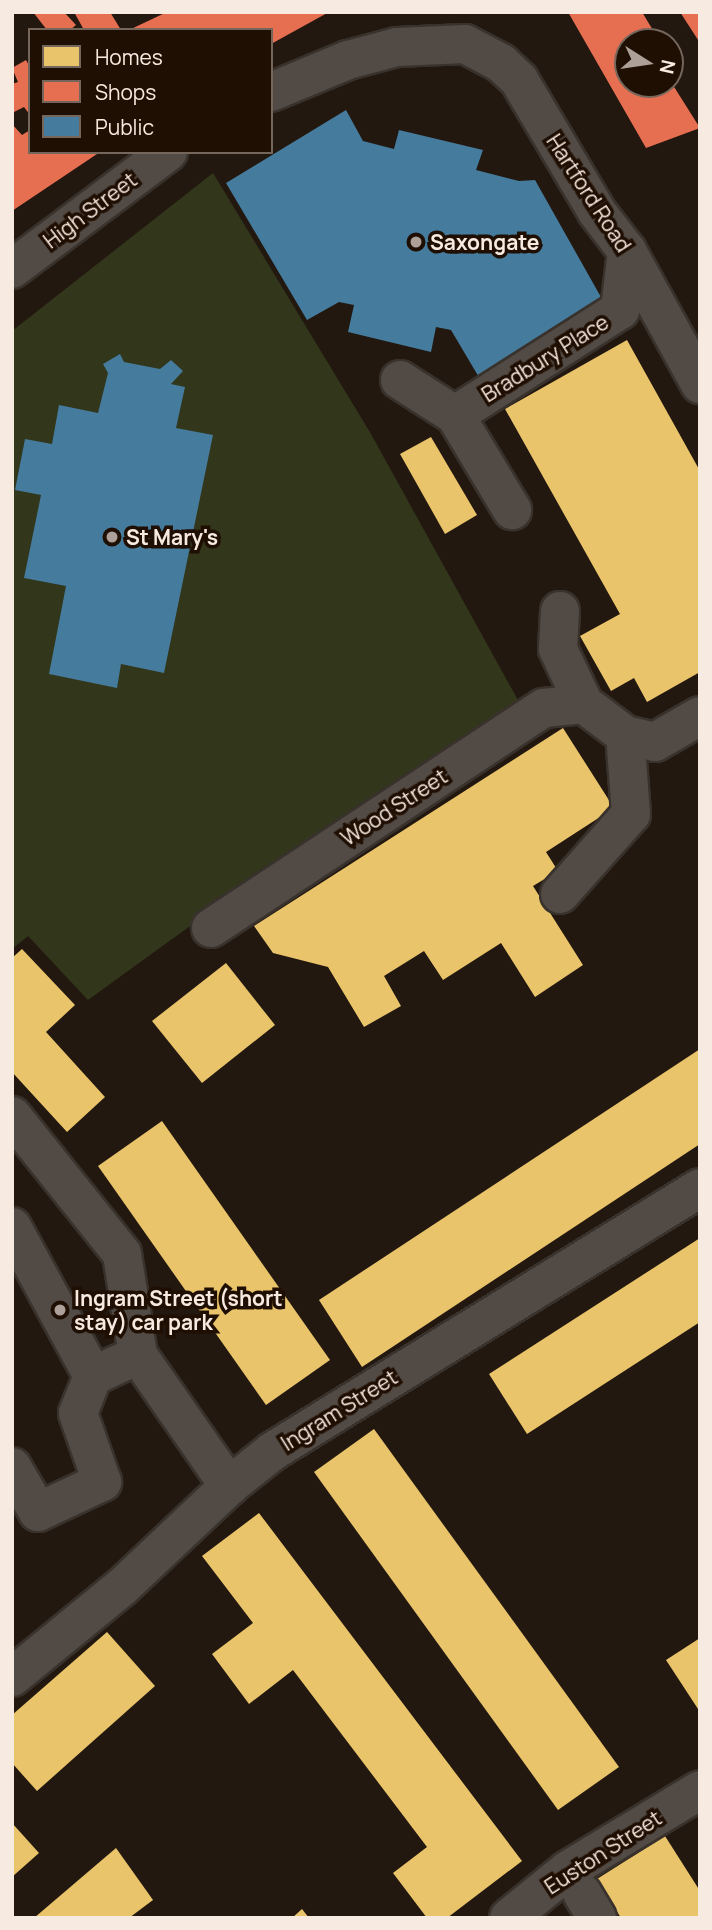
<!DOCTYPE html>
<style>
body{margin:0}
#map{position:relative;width:712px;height:1930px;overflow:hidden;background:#221810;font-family:Manrope,sans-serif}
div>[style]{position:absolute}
.green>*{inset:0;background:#32361b}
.homes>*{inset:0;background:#e9c46a}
.shops>*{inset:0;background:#e76f51}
.public>*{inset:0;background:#457b9d}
.roads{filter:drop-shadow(2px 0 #39322c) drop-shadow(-2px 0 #39322c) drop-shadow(0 2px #39322c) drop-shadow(0 -2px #39322c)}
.minor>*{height:38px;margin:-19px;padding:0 19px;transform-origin:19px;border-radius:19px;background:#524b45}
.dots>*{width:19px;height:19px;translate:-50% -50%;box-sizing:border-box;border:4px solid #1f0e02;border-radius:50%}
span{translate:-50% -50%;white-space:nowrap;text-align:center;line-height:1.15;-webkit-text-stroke:7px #1f0e02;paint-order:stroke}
.street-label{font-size:21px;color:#f7eae1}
.poi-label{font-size:21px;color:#f7eae1;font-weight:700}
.left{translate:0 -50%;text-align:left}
.frame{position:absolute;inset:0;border:14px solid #f7eae1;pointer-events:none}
.legend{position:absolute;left:28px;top:28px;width:245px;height:126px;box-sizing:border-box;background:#1f0e02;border:2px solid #75665b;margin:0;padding:9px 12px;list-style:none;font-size:21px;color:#f7eae1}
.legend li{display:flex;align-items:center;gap:14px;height:35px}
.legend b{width:35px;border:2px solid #75665b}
.north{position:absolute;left:614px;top:28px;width:70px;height:70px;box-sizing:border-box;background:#1f0e02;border:2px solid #75665b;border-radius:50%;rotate:102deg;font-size:19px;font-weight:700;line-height:28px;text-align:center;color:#f7eae1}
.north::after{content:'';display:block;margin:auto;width:24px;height:32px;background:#aca098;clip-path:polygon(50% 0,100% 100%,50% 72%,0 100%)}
</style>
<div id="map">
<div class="green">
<i style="clip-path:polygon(213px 173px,371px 434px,524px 711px,186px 929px,88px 1000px,28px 936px,12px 949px,12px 331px)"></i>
</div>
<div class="homes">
<i style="clip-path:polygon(627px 340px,700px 471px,700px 672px,647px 702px,634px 678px,611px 691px,580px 636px,620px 614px,505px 409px)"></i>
<i style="clip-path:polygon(431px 437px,477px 515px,445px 534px,400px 454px)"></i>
<i style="clip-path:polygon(563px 728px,614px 808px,546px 852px,558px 871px,533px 886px,583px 965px,535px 997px,501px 943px,443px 980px,424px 951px,384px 976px,401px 1006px,364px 1027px,328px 967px,273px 953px,254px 926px)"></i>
<i style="clip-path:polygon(22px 949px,75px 1005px,46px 1032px,105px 1097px,67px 1132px,12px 1072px,12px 958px)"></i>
<i style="clip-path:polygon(226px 963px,275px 1025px,202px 1083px,152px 1021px)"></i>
<i style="clip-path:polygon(700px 1049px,700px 1144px,362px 1367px,319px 1300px)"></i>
<i style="clip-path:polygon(162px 1121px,330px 1360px,266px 1405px,98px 1166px)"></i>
<i style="clip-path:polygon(700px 1238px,700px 1322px,527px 1434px,489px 1374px)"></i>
<i style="clip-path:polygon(374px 1429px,619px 1767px,558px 1810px,314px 1472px)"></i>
<i style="clip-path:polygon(259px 1513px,522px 1861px,447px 1918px,427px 1918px,393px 1873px,427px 1847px,293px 1670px,249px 1704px,212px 1654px,253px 1623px,202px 1556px)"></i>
<i style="clip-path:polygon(107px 1632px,155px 1686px,37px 1791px,12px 1763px,12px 1715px)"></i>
<i style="clip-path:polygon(700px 1638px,700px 1712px,666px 1660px)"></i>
<i style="clip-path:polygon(12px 1823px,39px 1853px,12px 1877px)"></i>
<i style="clip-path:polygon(665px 1836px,700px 1891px,700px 1918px,621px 1918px,597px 1879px)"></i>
<i style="clip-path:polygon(116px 1848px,153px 1900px,129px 1918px,34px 1918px)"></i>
<i style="clip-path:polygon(302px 1909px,309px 1918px,292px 1918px)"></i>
</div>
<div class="shops">
<i style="clip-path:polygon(33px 12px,64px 12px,76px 25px,70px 30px,47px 30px)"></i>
<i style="clip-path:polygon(74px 12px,110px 12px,121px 30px,84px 30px)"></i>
<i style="clip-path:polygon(167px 12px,329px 12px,271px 44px,271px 30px,129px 30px)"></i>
<i style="clip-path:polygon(568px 12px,642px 12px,660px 42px,628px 42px,628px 84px,670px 84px,670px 59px,680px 76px,671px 82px,700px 128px,646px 148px)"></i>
<i style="clip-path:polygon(680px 12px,700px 12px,700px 43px)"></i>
<i style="clip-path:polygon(26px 60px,30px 67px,30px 115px,24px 107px,12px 113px,12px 84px,18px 82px,12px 68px)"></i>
<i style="clip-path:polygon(12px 124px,22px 135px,30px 130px,30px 152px,100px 152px,12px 211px)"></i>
</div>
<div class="public">
<i style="clip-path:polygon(346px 110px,363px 141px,394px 149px,399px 130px,483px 150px,476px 170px,519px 181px,535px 180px,606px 306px,480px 379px,451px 330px,436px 327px,431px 352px,348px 332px,354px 305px,339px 302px,307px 320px,226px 183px)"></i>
<i style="clip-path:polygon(120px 354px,124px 362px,160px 369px,171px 360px,183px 371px,171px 384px,185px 387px,176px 428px,213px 435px,164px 673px,121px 664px,117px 688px,49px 674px,66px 586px,24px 578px,41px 495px,15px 490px,25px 439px,52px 444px,59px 405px,98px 413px,108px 373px,103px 364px)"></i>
</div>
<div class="roads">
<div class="minor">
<i style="left:271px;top:92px;width:83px;rotate:-22.6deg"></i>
<i style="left:348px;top:60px;width:51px;rotate:-14.9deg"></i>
<i style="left:397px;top:47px;width:68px;rotate:-2.5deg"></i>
<i style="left:465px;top:44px;width:41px;rotate:27.8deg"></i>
<i style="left:501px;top:63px;width:25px;rotate:43deg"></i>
<i style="left:519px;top:80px;width:153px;rotate:59.4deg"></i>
<i style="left:597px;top:212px;width:49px;rotate:52.4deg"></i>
<i style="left:627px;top:251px;width:152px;rotate:61.2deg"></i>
<i style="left:12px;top:269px;width:195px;rotate:-36.9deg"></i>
<i style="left:400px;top:380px;width:65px;rotate:32.5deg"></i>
<i style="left:455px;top:415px;width:111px;rotate:59deg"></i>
<i style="left:455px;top:415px;width:196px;rotate:-32.5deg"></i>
<i style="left:620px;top:310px;width:59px;rotate:-83.2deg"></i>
<i style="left:560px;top:611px;width:38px;rotate:93deg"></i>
<i style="left:558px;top:649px;width:61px;rotate:64.7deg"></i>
<i style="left:560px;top:894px;width:107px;rotate:-48.4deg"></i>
<i style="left:631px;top:814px;width:79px;rotate:-94.3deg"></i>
<i style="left:211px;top:928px;width:399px;rotate:-33.5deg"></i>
<i style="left:544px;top:708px;width:40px;rotate:-5.7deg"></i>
<i style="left:584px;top:704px;width:51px;rotate:37.1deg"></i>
<i style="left:625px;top:735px;width:31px;rotate:13deg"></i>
<i style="left:655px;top:742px;width:52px;rotate:-30deg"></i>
<i style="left:12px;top:1116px;width:176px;rotate:51.4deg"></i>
<i style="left:122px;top:1254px;width:102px;rotate:81deg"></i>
<i style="left:138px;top:1355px;width:160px;rotate:55.2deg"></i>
<i style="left:12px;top:1227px;width:170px;rotate:61.5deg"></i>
<i style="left:12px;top:1467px;width:52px;rotate:60deg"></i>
<i style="left:38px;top:1512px;width:71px;rotate:-25.1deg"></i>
<i style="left:102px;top:1482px;width:73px;rotate:-109.2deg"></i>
<i style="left:78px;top:1413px;width:40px;rotate:-68deg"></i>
<i style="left:93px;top:1376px;width:50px;rotate:-25deg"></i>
<i style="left:12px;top:1677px;width:142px;rotate:-39.3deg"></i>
<i style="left:122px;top:1587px;width:147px;rotate:-43.3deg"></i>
<i style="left:229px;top:1486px;width:56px;rotate:-38.5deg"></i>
<i style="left:273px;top:1451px;width:501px;rotate:-31.63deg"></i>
<i style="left:582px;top:1893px;width:29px;rotate:59deg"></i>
<i style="left:509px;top:1918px;width:76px;rotate:-39.1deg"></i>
<i style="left:568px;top:1870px;width:154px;rotate:-31.2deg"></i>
</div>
</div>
<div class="dots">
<i style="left:416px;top:242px;background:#aca098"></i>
<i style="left:112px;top:537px;background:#aca098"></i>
<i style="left:60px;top:1310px;background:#aca098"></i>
</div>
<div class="street-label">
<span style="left:589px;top:193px;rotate:57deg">Hartford Road</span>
<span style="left:90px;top:210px;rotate:-37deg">High Street</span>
<span style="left:545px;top:358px;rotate:-32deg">Bradbury Place</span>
<span style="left:394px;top:807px;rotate:-33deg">Wood Street</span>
<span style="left:339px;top:1410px;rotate:-32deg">Ingram Street</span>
<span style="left:603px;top:1852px;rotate:-33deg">Euston Street</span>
</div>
<div class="poi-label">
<span class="left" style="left:430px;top:242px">Saxongate</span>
<span class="left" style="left:126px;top:537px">St Mary's</span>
<span class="left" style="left:74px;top:1310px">Ingram Street (short<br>stay) car park</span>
</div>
<div class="frame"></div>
<ul class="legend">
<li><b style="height:19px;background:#e9c46a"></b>Homes</li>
<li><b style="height:19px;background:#e76f51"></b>Shops</li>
<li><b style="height:19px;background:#457b9d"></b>Public</li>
</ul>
<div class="north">N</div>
</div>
